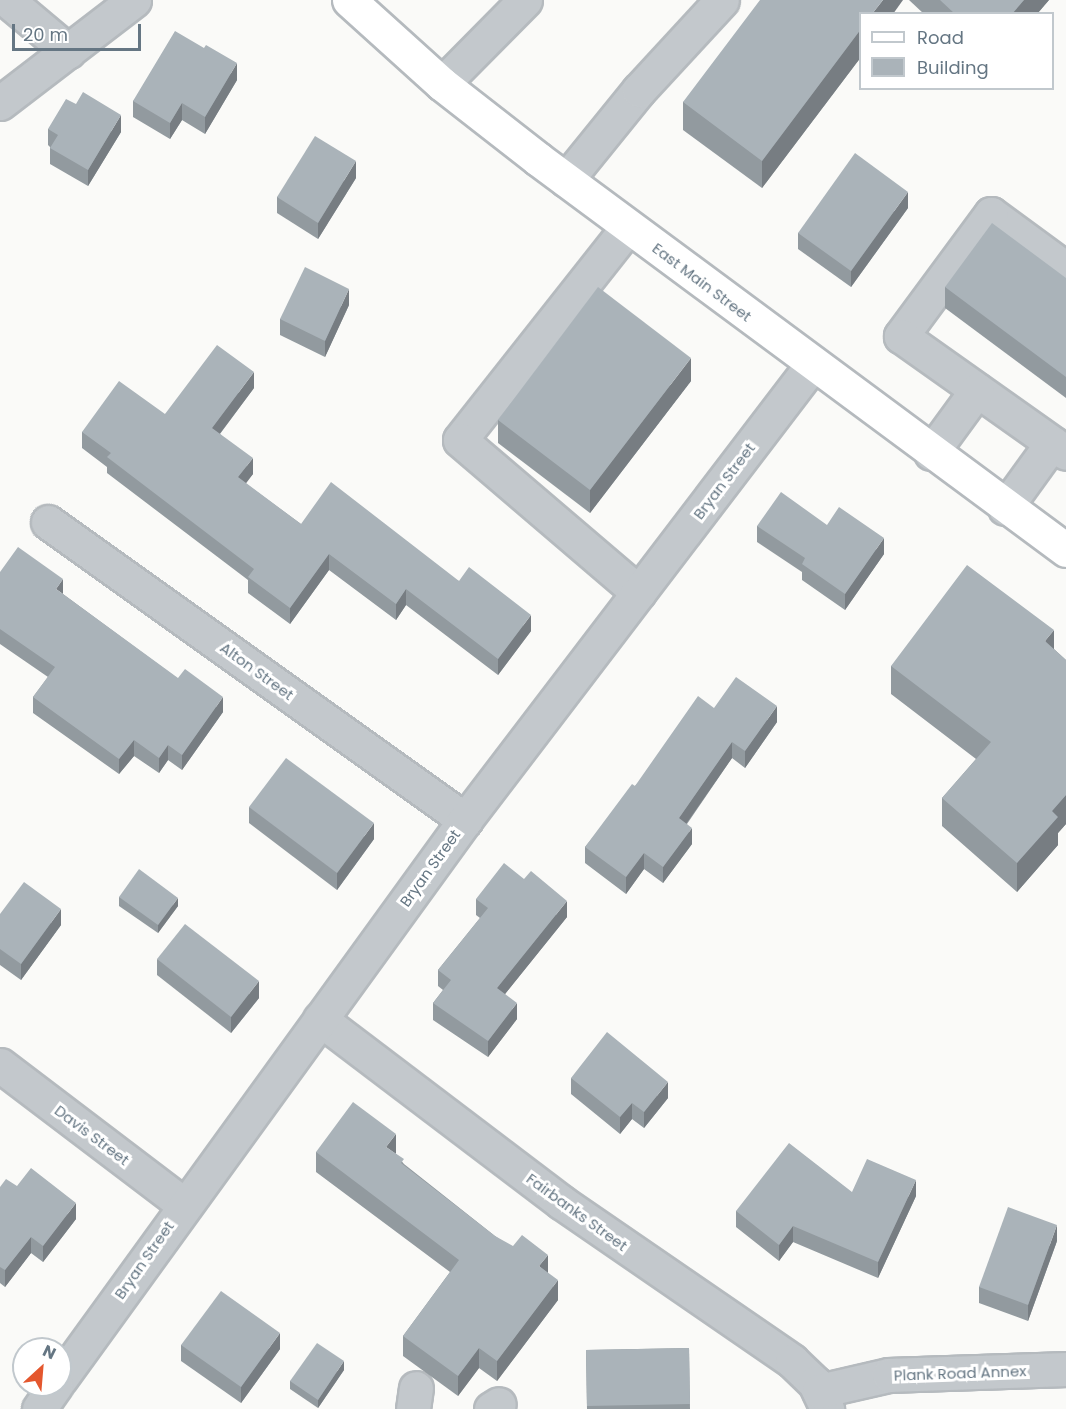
<!DOCTYPE html>
<style>
body{margin:0}
#map{position:relative;width:1066px;height:1409px;overflow:hidden;background:#fafaf8;font-family:Poppins,sans-serif}
div>[style]{position:absolute}
.roads{filter:drop-shadow(2px 0 #b5babe) drop-shadow(-2px 0 #b5babe) drop-shadow(0 2px #b5babe) drop-shadow(0 -2px #b5babe)}
.minor>*{height:33px;margin:-16.5px;padding:0 16.5px;transform-origin:16.5px;border-radius:16.5px;background:#c3c8cc}
.major>*{height:33px;margin:-16.5px;padding:0 16.5px;transform-origin:16.5px;border-radius:16.5px;background:#fff}
.wall>*{inset:0;background:#929a9f}
.shaded-wall>*{inset:0;background:#777d82}
.building>*{inset:0;background:#aab3b9}
span{translate:-50% -50%;white-space:nowrap;text-align:center;line-height:1.15;-webkit-text-stroke:6px #fff;paint-order:stroke}
.street-label{font-size:15px;color:#657683}
.legend{position:absolute;left:859px;top:12px;width:195px;height:78px;box-sizing:border-box;background:#fff;border:2px solid #c1c8cd;margin:0;padding:8px 10px;list-style:none;font-size:18px;color:#657683}
.legend li{display:flex;align-items:center;gap:12px;height:30px}
.legend b{width:30px;border:2px solid #c1c8cd}
.north{position:absolute;left:12px;top:1337px;width:60px;height:60px;box-sizing:border-box;background:#fff;border:2px solid #c1c8cd;border-radius:50%;rotate:26deg;font-size:16px;font-weight:700;line-height:24px;text-align:center;color:#657683}
.north::after{content:'';display:block;margin:auto;width:21px;height:27px;background:#e4572e;clip-path:polygon(50% 0,100% 100%,50% 72%,0 100%)}
.scale{position:absolute;left:12px;top:24px;width:129px;height:27px;box-sizing:border-box;border:3px solid #657683;border-top:0;padding-left:8px;font-size:18px;line-height:21px;white-space:nowrap;color:#657683;-webkit-text-stroke:4px #fff;paint-order:stroke}
</style>
<div id="map">
<div class="roads">
<div class="minor">
<i style="left:7px;top:0;width:80px;rotate:39.9deg"></i>
<i style="left:442px;top:84px;width:118px;rotate:-45.3deg"></i>
<i style="left:0;top:103px;width:169px;rotate:-37.5deg"></i>
<i style="left:566px;top:180px;width:116px;rotate:-51deg"></i>
<i style="left:639px;top:90px;width:122px;rotate:-47.3deg"></i>
<i style="left:628px;top:227px;width:271px;rotate:128.3deg"></i>
<i style="left:460px;top:440px;width:235px;rotate:40.5deg"></i>
<i style="left:1066px;top:269px;width:93px;rotate:-143.7deg"></i>
<i style="left:991px;top:214px;width:152px;rotate:126.4deg"></i>
<i style="left:901px;top:336px;width:202px;rotate:35.3deg"></i>
<i style="left:931px;top:453px;width:78px;rotate:-53.9deg"></i>
<i style="left:1005px;top:508px;width:80px;rotate:-54.1deg"></i>
<i style="left:48px;top:522px;width:513px;rotate:35.55deg"></i>
<i style="left:320px;top:1019px;width:303px;rotate:37.2deg"></i>
<i style="left:561px;top:1202px;width:280px;rotate:34.5deg"></i>
<i style="left:792px;top:1361px;width:32px;rotate:44deg"></i>
<i style="left:815px;top:1383px;width:29px;rotate:65deg"></i>
<i style="left:0;top:1065px;width:230px;rotate:37.2deg"></i>
<i style="left:60px;top:1379px;width:690px;rotate:-54.08deg"></i>
<i style="left:465px;top:820px;width:572px;rotate:-52.67deg"></i>
<i style="left:819px;top:1391px;width:72px;rotate:-12.9deg"></i>
<i style="left:889px;top:1375px;width:177px;rotate:-1.9deg"></i>
<i style="left:39px;top:1409px;width:29px;rotate:-55deg"></i>
<i style="left:413px;top:1409px;width:21px;rotate:-82deg"></i>
<i style="left:491px;top:1409px;width:9px;rotate:-32deg"></i>
</div>
<div class="major">
<i style="left:349px;top:0;width:125px;rotate:42.1deg"></i>
<i style="left:442px;top:84px;width:122px;rotate:38deg"></i>
<i style="left:538px;top:159px;width:657px;rotate:36.52deg"></i>
</div>
</div>
<div class="wall">
<i style="clip-path:polygon(909px 0,1049px 0,1037px 14px,924px 14px)"></i>
<i style="clip-path:polygon(861px 14px,861px 57px,762px 188px,683px 130px,683px 102px)"></i>
<i style="clip-path:polygon(204px 48px,237px 80px,205px 134px,182px 120px,170px 139px,133px 117px,133px 101px)"></i>
<i style="clip-path:polygon(48px 129px,121px 132px,88px 186px,50px 164px,50px 147px,48px 145px)"></i>
<i style="clip-path:polygon(356px 178px,318px 239px,277px 213px,277px 197px)"></i>
<i style="clip-path:polygon(908px 208px,851px 287px,798px 249px,798px 233px)"></i>
<i style="clip-path:polygon(1066px 278px,1066px 398px,945px 308px,945px 287px)"></i>
<i style="clip-path:polygon(349px 305px,325px 357px,280px 335px,280px 319px)"></i>
<i style="clip-path:polygon(691px 381px,590px 513px,498px 443px,498px 420px)"></i>
<i style="clip-path:polygon(254px 388px,220px 434px,253px 474px,245px 483px,301px 524px,459px 581px,531px 631px,498px 675px,406px 605px,396px 620px,329px 570px,290px 624px,248px 593px,248px 580px,107px 473px,107px 467px,82px 448px,82px 432px,165px 414px)"></i>
<i style="clip-path:polygon(827px 525px,884px 554px,845px 610px,802px 580px,802px 572px,757px 542px,757px 526px)"></i>
<i style="clip-path:polygon(0 572px,63px 594px,223px 712px,182px 770px,168px 760px,159px 773px,134px 756px,119px 774px,33px 713px,33px 697px,48px 677px,0 644px)"></i>
<i style="clip-path:polygon(1054px 649px,1066px 660px,1066px 824px,1058px 833px,1058px 845px,1017px 892px,942px 826px,942px 798px,976px 759px,891px 694px,891px 666px)"></i>
<i style="clip-path:polygon(714px 708px,777px 722px,745px 768px,732px 758px,687px 824px,692px 844px,663px 883px,644px 869px,626px 894px,585px 863px,585px 847px,635px 786px)"></i>
<i style="clip-path:polygon(249px 807px,374px 839px,337px 890px,249px 823px)"></i>
<i style="clip-path:polygon(119px 897px,178px 906px,158px 933px,119px 906px)"></i>
<i style="clip-path:polygon(476px 899px,567px 917px,505px 994px,517px 1019px,488px 1057px,433px 1020px,433px 1003px,443px 990px,438px 986px,438px 970px,480px 918px,476px 915px)"></i>
<i style="clip-path:polygon(0 914px,61px 925px,21px 980px,0 965px)"></i>
<i style="clip-path:polygon(157px 959px,259px 998px,231px 1033px,157px 975px)"></i>
<i style="clip-path:polygon(571px 1078px,668px 1098px,644px 1128px,632px 1119px,620px 1134px,571px 1094px)"></i>
<i style="clip-path:polygon(316px 1152px,396px 1154px,404px 1164px,495px 1236px,548px 1273px,558px 1300px,497px 1381px,479px 1368px,458px 1396px,403px 1356px,403px 1336px,450px 1272px,316px 1172px)"></i>
<i style="clip-path:polygon(17px 1186px,76px 1219px,43px 1262px,31px 1253px,5px 1287px,0 1283px,0 1187px)"></i>
<i style="clip-path:polygon(916px 1196px,878px 1278px,793px 1242px,779px 1261px,736px 1227px,736px 1211px)"></i>
<i style="clip-path:polygon(1057px 1241px,1028px 1321px,979px 1303px,979px 1287px)"></i>
<i style="clip-path:polygon(181px 1345px,280px 1349px,241px 1403px,181px 1361px)"></i>
<i style="clip-path:polygon(689px 1348px,690px 1409px,587px 1409px,586px 1350px)"></i>
<i style="clip-path:polygon(344px 1370px,318px 1408px,290px 1389px,290px 1381px)"></i>
</div>
<div class="shaded-wall">
<i style="clip-path:polygon(883px 0,903px 0,893px 14px,872px 14px)"></i>
<i style="clip-path:polygon(1024px 0,1049px 0,1037px 14px,1012px 14px)"></i>
<i style="clip-path:polygon(861px 29px,861px 57px,762px 188px,762px 161px)"></i>
<i style="clip-path:polygon(237px 63px,237px 80px,205px 134px,205px 117px)"></i>
<i style="clip-path:polygon(182px 103px,182px 120px,170px 139px,170px 123px)"></i>
<i style="clip-path:polygon(121px 115px,121px 132px,88px 186px,88px 170px)"></i>
<i style="clip-path:polygon(356px 161px,356px 178px,318px 239px,318px 223px)"></i>
<i style="clip-path:polygon(908px 192px,908px 208px,851px 287px,851px 271px)"></i>
<i style="clip-path:polygon(349px 289px,349px 305px,325px 357px,325px 341px)"></i>
<i style="clip-path:polygon(691px 358px,691px 381px,590px 513px,590px 490px)"></i>
<i style="clip-path:polygon(254px 372px,254px 388px,212px 444px,212px 428px)"></i>
<i style="clip-path:polygon(253px 458px,253px 474px,238px 494px,238px 477px)"></i>
<i style="clip-path:polygon(884px 538px,884px 554px,845px 610px,845px 594px)"></i>
<i style="clip-path:polygon(329px 554px,329px 570px,290px 624px,290px 608px)"></i>
<i style="clip-path:polygon(63px 579px,63px 594px,56px 589px)"></i>
<i style="clip-path:polygon(406px 589px,406px 605px,396px 620px,396px 604px)"></i>
<i style="clip-path:polygon(531px 615px,531px 631px,498px 675px,498px 659px)"></i>
<i style="clip-path:polygon(1054px 630px,1054px 659px,1045px 641px)"></i>
<i style="clip-path:polygon(223px 697px,223px 712px,182px 770px,182px 755px)"></i>
<i style="clip-path:polygon(777px 706px,777px 722px,745px 768px,745px 751px)"></i>
<i style="clip-path:polygon(134px 740px,134px 756px,119px 774px,119px 759px)"></i>
<i style="clip-path:polygon(732px 742px,732px 758px,679px 834px,679px 818px)"></i>
<i style="clip-path:polygon(168px 745px,168px 760px,159px 773px,159px 758px)"></i>
<i style="clip-path:polygon(1066px 795px,1066px 824px,1058px 833px,1058px 845px,1017px 892px,1017px 863px,1052px 811px)"></i>
<i style="clip-path:polygon(374px 823px,374px 839px,337px 890px,337px 873px)"></i>
<i style="clip-path:polygon(692px 828px,692px 844px,663px 883px,663px 867px)"></i>
<i style="clip-path:polygon(644px 853px,644px 869px,626px 894px,626px 877px)"></i>
<i style="clip-path:polygon(178px 898px,178px 906px,158px 933px,158px 925px)"></i>
<i style="clip-path:polygon(567px 901px,567px 917px,497px 1004px,497px 988px)"></i>
<i style="clip-path:polygon(61px 909px,61px 925px,21px 980px,21px 964px)"></i>
<i style="clip-path:polygon(259px 981px,259px 998px,231px 1033px,231px 1017px)"></i>
<i style="clip-path:polygon(517px 1003px,517px 1019px,488px 1057px,488px 1041px)"></i>
<i style="clip-path:polygon(668px 1082px,668px 1098px,644px 1128px,644px 1112px)"></i>
<i style="clip-path:polygon(632px 1103px,632px 1119px,620px 1134px,620px 1117px)"></i>
<i style="clip-path:polygon(396px 1134px,396px 1154px,386px 1147px)"></i>
<i style="clip-path:polygon(916px 1180px,916px 1196px,878px 1278px,878px 1262px)"></i>
<i style="clip-path:polygon(76px 1203px,76px 1219px,43px 1262px,43px 1246px)"></i>
<i style="clip-path:polygon(1057px 1225px,1057px 1241px,1028px 1321px,1028px 1305px)"></i>
<i style="clip-path:polygon(793px 1226px,793px 1242px,779px 1261px,779px 1245px)"></i>
<i style="clip-path:polygon(31px 1237px,31px 1253px,5px 1287px,5px 1270px)"></i>
<i style="clip-path:polygon(548px 1255px,548px 1274px,539px 1266px)"></i>
<i style="clip-path:polygon(558px 1280px,558px 1300px,497px 1381px,497px 1361px)"></i>
<i style="clip-path:polygon(280px 1333px,280px 1349px,241px 1403px,241px 1387px)"></i>
<i style="clip-path:polygon(479px 1348px,479px 1368px,458px 1396px,458px 1376px)"></i>
<i style="clip-path:polygon(344px 1361px,344px 1370px,318px 1408px,318px 1400px)"></i>
</div>
<div class="building">
<i style="clip-path:polygon(760px 0,883px 0,872px 14px,861px 14px,861px 29px,762px 161px,683px 102px)"></i>
<i style="clip-path:polygon(940px 0,1024px 0,1012px 14px,955px 14px)"></i>
<i style="clip-path:polygon(175px 31px,204px 48px,206px 45px,237px 63px,205px 117px,182px 103px,170px 123px,133px 101px)"></i>
<i style="clip-path:polygon(83px 92px,121px 115px,88px 170px,50px 148px,58px 135px,48px 129px,66px 99px,76px 104px)"></i>
<i style="clip-path:polygon(315px 136px,356px 161px,318px 223px,277px 197px)"></i>
<i style="clip-path:polygon(855px 153px,908px 192px,851px 271px,798px 233px)"></i>
<i style="clip-path:polygon(992px 223px,1066px 278px,1066px 377px,945px 287px)"></i>
<i style="clip-path:polygon(305px 267px,349px 289px,325px 341px,280px 319px)"></i>
<i style="clip-path:polygon(598px 287px,691px 358px,590px 490px,498px 420px)"></i>
<i style="clip-path:polygon(217px 345px,254px 372px,212px 428px,253px 458px,238px 477px,301px 524px,331px 482px,459px 581px,469px 567px,531px 615px,498px 659px,406px 589px,396px 604px,329px 554px,290px 608px,248px 577px,254px 569px,107px 457px,111px 453px,82px 432px,119px 381px,165px 414px)"></i>
<i style="clip-path:polygon(781px 492px,827px 525px,839px 507px,884px 538px,845px 594px,802px 564px,805px 558px,757px 526px)"></i>
<i style="clip-path:polygon(18px 547px,63px 579px,56px 589px,178px 678px,185px 669px,223px 697px,182px 755px,168px 745px,159px 758px,134px 740px,119px 759px,33px 697px,55px 667px,0 629px,0 572px)"></i>
<i style="clip-path:polygon(967px 565px,1054px 630px,1045px 641px,1066px 660px,1066px 795px,1052px 811px,1058px 817px,1017px 863px,942px 798px,991px 742px,891px 666px)"></i>
<i style="clip-path:polygon(736px 677px,777px 706px,745px 751px,732px 742px,679px 818px,692px 828px,663px 867px,644px 853px,626px 877px,585px 847px,632px 784px,635px 786px,698px 696px,714px 708px)"></i>
<i style="clip-path:polygon(286px 758px,374px 823px,337px 873px,249px 807px)"></i>
<i style="clip-path:polygon(504px 863px,524px 879px,531px 871px,567px 901px,497px 988px,517px 1003px,488px 1041px,433px 1003px,451px 980px,438px 970px,488px 908px,476px 899px)"></i>
<i style="clip-path:polygon(139px 869px,178px 898px,158px 925px,119px 897px)"></i>
<i style="clip-path:polygon(24px 882px,61px 909px,21px 964px,0 949px,0 914px)"></i>
<i style="clip-path:polygon(185px 924px,259px 981px,231px 1017px,157px 959px)"></i>
<i style="clip-path:polygon(607px 1032px,668px 1082px,644px 1112px,632px 1103px,620px 1117px,571px 1078px)"></i>
<i style="clip-path:polygon(353px 1102px,396px 1134px,386px 1147px,404px 1159px,401px 1163px,495px 1236px,513px 1246px,522px 1235px,548px 1255px,539px 1266px,558px 1280px,497px 1361px,479px 1348px,458px 1376px,403px 1336px,459px 1260px,316px 1152px)"></i>
<i style="clip-path:polygon(789px 1143px,852px 1192px,867px 1159px,916px 1180px,878px 1262px,793px 1226px,779px 1245px,736px 1211px)"></i>
<i style="clip-path:polygon(31px 1168px,76px 1203px,43px 1246px,31px 1237px,5px 1270px,0 1267px,0 1187px,6px 1179px,17px 1186px)"></i>
<i style="clip-path:polygon(1008px 1207px,1057px 1225px,1028px 1305px,979px 1287px)"></i>
<i style="clip-path:polygon(221px 1291px,280px 1333px,241px 1387px,181px 1345px)"></i>
<i style="clip-path:polygon(317px 1343px,344px 1361px,318px 1400px,290px 1381px)"></i>
<i style="clip-path:polygon(689px 1348px,690px 1404px,587px 1406px,586px 1350px)"></i>
</div>
<div class="street-label">
<span style="left:702px;top:282px;rotate:37deg">East Main Street</span>
<span style="left:724px;top:481px;rotate:-53deg">Bryan Street</span>
<span style="left:257px;top:671px;rotate:36deg">Alton Street</span>
<span style="left:430px;top:868px;rotate:-54deg">Bryan Street</span>
<span style="left:92px;top:1135px;rotate:37deg">Davis Street</span>
<span style="left:577px;top:1212px;rotate:36deg">Fairbanks Street</span>
<span style="left:144px;top:1260px;rotate:-55deg">Bryan Street</span>
<span style="left:960px;top:1373px;rotate:-2deg">Plank Road Annex</span>
</div>
<ul class="legend">
<li><b style="height:8px;background:#fff"></b>Road</li>
<li><b style="height:16px;background:#aab3b9"></b>Building</li>
</ul>
<div class="north">N</div>
<div class="scale">20 m</div>
</div>
